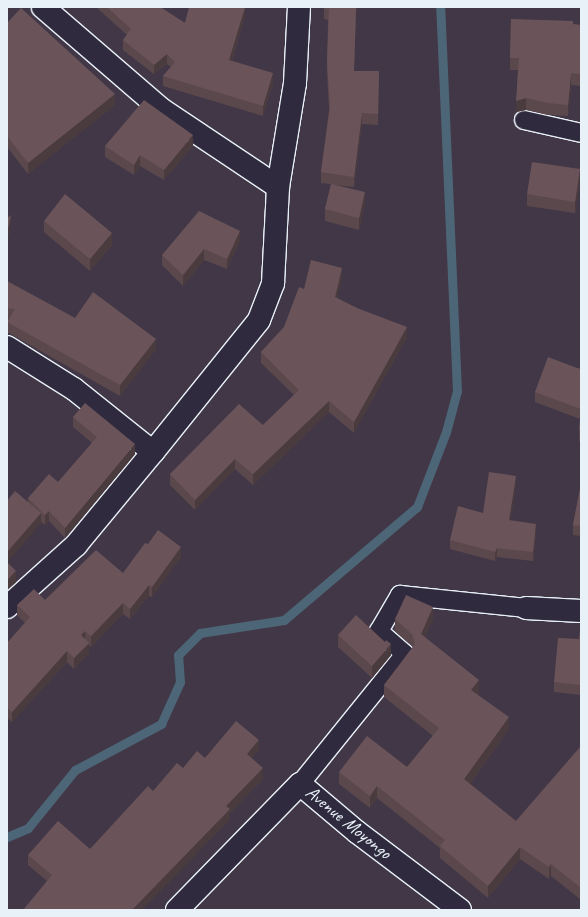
<!DOCTYPE html>
<style>
body{margin:0}
#map{position:relative;width:588px;height:917px;overflow:hidden;background:#413746;font-family:Caveat,sans-serif}
div>[style]{position:absolute}
.stream>*{height:9px;margin:-4.5px;padding:0 4.5px;transform-origin:4.5px;border-radius:4.5px;background:#4d6677}
.roads{filter:drop-shadow(1px 0 #e8f1f8) drop-shadow(-1px 0 #e8f1f8) drop-shadow(0 1px #e8f1f8) drop-shadow(0 -1px #e8f1f8)}
.lane>*{height:18px;margin:-9px;padding:0 9px;transform-origin:9px;border-radius:9px;background:#2f2a3d}
.street>*{height:22px;margin:-11px;padding:0 11px;transform-origin:11px;border-radius:11px;background:#2f2a3d}
.wall>*{inset:0;background:#5b484d}
.shaded-wall>*{inset:0;background:#4a3b3f}
.building>*{inset:0;background:#6a545a}
span{translate:-50% -50%;white-space:nowrap;text-align:center;line-height:1.15;-webkit-text-stroke:3px #2f2a3d;paint-order:stroke}
.street-label{font-size:19px;color:#e8f1f8}
.frame{position:absolute;inset:0;border:8px solid #e8f1f8;pointer-events:none}
</style>
<div id="map">
<div class="stream">
<i style="left:7px;top:837px;width:23px;rotate:-23deg"></i>
<i style="left:28px;top:828px;width:75px;rotate:-51deg"></i>
<i style="left:75px;top:770px;width:98px;rotate:-28.1deg"></i>
<i style="left:161px;top:724px;width:46px;rotate:-65.7deg"></i>
<i style="left:180px;top:682px;width:27px;rotate:-94deg"></i>
<i style="left:178px;top:655px;width:31px;rotate:-45deg"></i>
<i style="left:200px;top:633px;width:85px;rotate:-8.8deg"></i>
<i style="left:284px;top:620px;width:175px;rotate:-40.4deg"></i>
<i style="left:417px;top:507px;width:80px;rotate:-68.9deg"></i>
<i style="left:446px;top:432px;width:42px;rotate:-75deg"></i>
<i style="left:457px;top:391px;width:384px;rotate:-92.5deg"></i>
</div>
<div class="roads">
<div class="lane">
<i style="left:524px;top:120px;width:58px;rotate:12.8deg"></i>
<i style="left:300px;top:784px;width:167px;rotate:-51.1deg"></i>
<i style="left:405px;top:654px;width:35px;rotate:-139deg"></i>
<i style="left:379px;top:631px;width:42px;rotate:-59.7deg"></i>
<i style="left:400px;top:595px;width:127px;rotate:5.9deg"></i>
</div>
<div class="street">
<i style="left:278px;top:187px;width:105px;rotate:-80.7deg"></i>
<i style="left:295px;top:83px;width:76px;rotate:-87deg"></i>
<i style="left:7px;top:347px;width:79px;rotate:32.1deg"></i>
<i style="left:74px;top:389px;width:101px;rotate:38.6deg"></i>
<i style="left:7px;top:607px;width:93px;rotate:-41.9deg"></i>
<i style="left:76px;top:545px;width:121px;rotate:-50.4deg"></i>
<i style="left:153px;top:452px;width:169px;rotate:-51.2deg"></i>
<i style="left:259px;top:320px;width:40px;rotate:-69deg"></i>
<i style="left:273px;top:283px;width:96px;rotate:-87deg"></i>
<i style="left:278px;top:187px;width:141px;rotate:-146.3deg"></i>
<i style="left:161px;top:109px;width:156px;rotate:-139.2deg"></i>
<i style="left:526px;top:608px;width:55px;rotate:3.1deg"></i>
<i style="left:177px;top:910px;width:176px;rotate:-45.7deg"></i>
<i style="left:300px;top:784px;width:75px;rotate:40.1deg"></i>
<i style="left:357px;top:832px;width:129px;rotate:37.1deg"></i>
</div>
</div>
<div class="wall">
<i style="clip-path:polygon(96px 7px,160px 7px,185px 23px,245px 7px,245px 16px,232px 61px,273px 83px,263px 116px,163px 86px,163px 76px,171px 67px,167px 64px,154px 74px,123px 50px,123px 40px,127px 35px)"></i>
<i style="clip-path:polygon(324px 7px,357px 7px,356px 15px,354px 71px,379px 71px,378px 125px,362px 124px,354px 187px,333px 185px,365px 204px,359px 230px,325px 221px,325px 209px,331px 184px,321px 183px,321px 172px,329px 110px,327px 72px,328px 20px,324px 19px)"></i>
<i style="clip-path:polygon(511px 19px,581px 25px,581px 86px,571px 85px,568px 116px,548px 115px,526px 110px,516px 112px,518px 70px,510px 70px)"></i>
<i style="clip-path:polygon(7px 23px,115px 105px,28px 174px,7px 147px)"></i>
<i style="clip-path:polygon(105px 146px,193px 146px,164px 180px,140px 166px,134px 175px,105px 157px)"></i>
<i style="clip-path:polygon(580px 181px,575px 213px,527px 206px,527px 194px)"></i>
<i style="clip-path:polygon(44px 221px,112px 245px,90px 271px,44px 232px)"></i>
<i style="clip-path:polygon(240px 241px,227px 269px,204px 260px,183px 286px,162px 265px,162px 255px)"></i>
<i style="clip-path:polygon(342px 278px,337px 298px,407px 337px,354px 433px,329px 412px,253px 485px,235px 469px,195px 510px,170px 485px,170px 474px,263px 425px,294px 395px,261px 363px,261px 352px,284px 327px,304px 289px)"></i>
<i style="clip-path:polygon(7px 281px,75px 318px,156px 349px,120px 396px,7px 332px,7px 322px,9px 318px,7px 318px)"></i>
<i style="clip-path:polygon(577px 368px,581px 369px,581px 441px,579px 441px,579px 430px,580px 419px,535px 402px,535px 392px)"></i>
<i style="clip-path:polygon(73px 417px,135px 454px,65px 538px,49px 521px,45px 525px,41px 522px,41px 523px,7px 562px,16px 582px,7px 590px,7px 501px,28px 502px,28px 498px,58px 482px,92px 443px,73px 427px)"></i>
<i style="clip-path:polygon(581px 483px,581px 536px,573px 535px,573px 525px)"></i>
<i style="clip-path:polygon(516px 485px,510px 521px,536px 533px,533px 561px,497px 557px,495px 561px,450px 549px,450px 540px)"></i>
<i style="clip-path:polygon(148px 544px,181px 557px,152px 597px,149px 596px,130px 619px,123px 614px,91px 647px,89px 645px,89px 653px,74px 669px,67px 662px,12px 722px,7px 718px,7px 643px,25px 623px,17px 615px,17px 605px,45px 600px,123px 573px)"></i>
<i style="clip-path:polygon(395px 619px,433px 619px,425px 637px,479px 692px,478px 695px,509px 729px,470px 784px,516px 821px,581px 746px,581px 900px,551px 876px,549px 879px,520px 859px,488px 898px,440px 858px,440px 848px,377px 798px,370px 808px,339px 784px,339px 772px,407px 767px,433px 736px,384px 697px,384px 685px,413px 647px,412px 646px,395px 631px)"></i>
<i style="clip-path:polygon(581px 630px,581px 695px,554px 692px,554px 682px,579px 639px)"></i>
<i style="clip-path:polygon(338px 635px,391px 655px,372px 678px,338px 647px)"></i>
<i style="clip-path:polygon(259px 750px,252px 758px,263px 779px,230px 813px,230px 820px,47px 881px,28px 865px,28px 855px,90px 849px,153px 791px,183px 768px,205px 758px)"></i>
</div>
<div class="shaded-wall">
<i style="clip-path:polygon(245px 7px,245px 16px,229px 70px,229px 60px)"></i>
<i style="clip-path:polygon(356px 7px,357px 7px,356px 15px,354px 81px)"></i>
<i style="clip-path:polygon(167px 54px,167px 64px,154px 74px,154px 65px)"></i>
<i style="clip-path:polygon(273px 73px,273px 83px,263px 116px,263px 106px)"></i>
<i style="clip-path:polygon(571px 73px,571px 85px,568px 116px,568px 105px)"></i>
<i style="clip-path:polygon(115px 94px,115px 105px,28px 174px,28px 163px)"></i>
<i style="clip-path:polygon(526px 98px,526px 110px,516px 112px,516px 101px)"></i>
<i style="clip-path:polygon(362px 113px,362px 124px,354px 187px,354px 177px)"></i>
<i style="clip-path:polygon(193px 135px,193px 146px,164px 180px,164px 170px)"></i>
<i style="clip-path:polygon(140px 155px,140px 166px,134px 175px,134px 165px)"></i>
<i style="clip-path:polygon(580px 169px,580px 181px,575px 213px,575px 202px)"></i>
<i style="clip-path:polygon(365px 192px,365px 204px,359px 230px,359px 218px)"></i>
<i style="clip-path:polygon(11px 215px,11px 225px,7px 244px,7px 234px)"></i>
<i style="clip-path:polygon(240px 231px,240px 241px,227px 269px,227px 259px)"></i>
<i style="clip-path:polygon(112px 233px,112px 245px,90px 271px,90px 259px)"></i>
<i style="clip-path:polygon(204px 249px,204px 260px,183px 286px,183px 275px)"></i>
<i style="clip-path:polygon(342px 268px,342px 278px,335px 307px,335px 297px)"></i>
<i style="clip-path:polygon(407px 327px,407px 337px,354px 433px,354px 422px)"></i>
<i style="clip-path:polygon(156px 339px,156px 349px,120px 396px,120px 385px)"></i>
<i style="clip-path:polygon(329px 401px,329px 412px,253px 485px,253px 474px)"></i>
<i style="clip-path:polygon(135px 444px,135px 454px,65px 538px,65px 528px)"></i>
<i style="clip-path:polygon(235px 459px,235px 469px,195px 510px,195px 500px)"></i>
<i style="clip-path:polygon(516px 476px,516px 485px,509px 530px,509px 520px)"></i>
<i style="clip-path:polygon(49px 511px,49px 521px,45px 525px,45px 515px)"></i>
<i style="clip-path:polygon(41px 513px,41px 523px,7px 563px,7px 552px)"></i>
<i style="clip-path:polygon(536px 524px,536px 533px,533px 561px,533px 552px)"></i>
<i style="clip-path:polygon(181px 547px,181px 557px,152px 597px,152px 587px)"></i>
<i style="clip-path:polygon(497px 548px,497px 557px,495px 561px,495px 552px)"></i>
<i style="clip-path:polygon(16px 571px,16px 582px,7px 590px,7px 580px)"></i>
<i style="clip-path:polygon(149px 585px,149px 596px,130px 619px,130px 609px)"></i>
<i style="clip-path:polygon(123px 603px,123px 614px,91px 647px,91px 636px)"></i>
<i style="clip-path:polygon(433px 607px,433px 619px,421px 646px,421px 634px)"></i>
<i style="clip-path:polygon(85px 631px,85px 641px,81px 635px)"></i>
<i style="clip-path:polygon(89px 643px,89px 653px,74px 669px,74px 658px)"></i>
<i style="clip-path:polygon(391px 644px,391px 655px,372px 678px,372px 666px)"></i>
<i style="clip-path:polygon(67px 651px,67px 662px,12px 722px,12px 712px)"></i>
<i style="clip-path:polygon(479px 680px,479px 692px,471px 703px,471px 690px)"></i>
<i style="clip-path:polygon(509px 717px,509px 729px,464px 792px,464px 779px)"></i>
<i style="clip-path:polygon(259px 740px,259px 750px,247px 764px,247px 754px)"></i>
<i style="clip-path:polygon(263px 768px,263px 779px,230px 813px,230px 820px,142px 910px,132px 910px,226px 806px)"></i>
<i style="clip-path:polygon(377px 786px,377px 798px,370px 808px,370px 796px)"></i>
<i style="clip-path:polygon(520px 847px,520px 859px,488px 898px,488px 886px)"></i>
<i style="clip-path:polygon(551px 864px,551px 876px,549px 879px,549px 867px)"></i>
</div>
<div class="building">
<i style="clip-path:polygon(107px 7px,160px 7px,185px 23px,189px 7px,245px 7px,229px 60px,273px 73px,263px 106px,163px 76px,175px 62px,167px 54px,154px 65px,123px 40px,131px 29px)"></i>
<i style="clip-path:polygon(324px 7px,356px 7px,354px 71px,379px 71px,378px 114px,362px 113px,354px 177px,321px 172px,330px 107px,327px 61px,329px 9px,324px 8px)"></i>
<i style="clip-path:polygon(21px 8px,115px 94px,28px 163px,7px 136px,7px 23px)"></i>
<i style="clip-path:polygon(511px 19px,573px 21px,573px 24px,581px 25px,581px 74px,571px 73px,568px 105px,548px 103px,526px 98px,516px 101px,519px 58px,510px 58px)"></i>
<i style="clip-path:polygon(144px 100px,193px 135px,164px 170px,140px 155px,134px 165px,105px 146px)"></i>
<i style="clip-path:polygon(532px 162px,580px 169px,575px 202px,527px 194px)"></i>
<i style="clip-path:polygon(331px 184px,365px 192px,359px 218px,325px 209px)"></i>
<i style="clip-path:polygon(65px 194px,112px 233px,90px 259px,44px 221px)"></i>
<i style="clip-path:polygon(199px 211px,240px 231px,227px 259px,204px 249px,183px 275px,162px 255px)"></i>
<i style="clip-path:polygon(11px 215px,7px 234px,7px 218px)"></i>
<i style="clip-path:polygon(311px 260px,342px 268px,335px 297px,357px 308px,407px 327px,354px 422px,329px 401px,253px 474px,235px 459px,195px 500px,170px 474px,239px 404px,263px 425px,299px 390px,261px 352px,284px 327px,299px 287px,304px 289px)"></i>
<i style="clip-path:polygon(7px 281px,75px 318px,93px 292px,156px 339px,120px 385px,7px 322px,15px 309px,7px 308px)"></i>
<i style="clip-path:polygon(548px 357px,577px 368px,581px 369px,581px 409px,535px 392px)"></i>
<i style="clip-path:polygon(85px 403px,135px 444px,65px 528px,49px 511px,45px 515px,28px 498px,49px 474px,58px 482px,97px 437px,73px 417px)"></i>
<i style="clip-path:polygon(581px 409px,581px 430px,579px 430px)"></i>
<i style="clip-path:polygon(489px 472px,516px 476px,509px 520px,536px 524px,533px 552px,497px 548px,495px 552px,450px 540px,458px 506px,483px 513px)"></i>
<i style="clip-path:polygon(581px 483px,581px 526px,573px 525px)"></i>
<i style="clip-path:polygon(15px 491px,41px 513px,7px 552px,7px 501px)"></i>
<i style="clip-path:polygon(158px 530px,181px 547px,152px 587px,149px 585px,130px 609px,123px 603px,91px 636px,85px 631px,81px 635px,89px 643px,74px 658px,67px 651px,12px 712px,7px 707px,7px 643px,30px 617px,17px 605px,34px 589px,45px 600px,96px 550px,123px 573px,145px 543px,148px 544px)"></i>
<i style="clip-path:polygon(7px 562px,16px 571px,7px 580px)"></i>
<i style="clip-path:polygon(406px 595px,433px 607px,421px 634px,479px 680px,471px 690px,509px 717px,464px 779px,516px 821px,581px 746px,581px 888px,551px 864px,549px 867px,520px 847px,488px 886px,440px 846px,445px 840px,377px 786px,370px 796px,339px 772px,367px 736px,407px 767px,439px 728px,384px 685px,415px 644px,412px 634px,395px 619px)"></i>
<i style="clip-path:polygon(356px 615px,385px 642px,386px 640px,391px 644px,372px 666px,338px 635px)"></i>
<i style="clip-path:polygon(580px 630px,581px 630px,581px 685px,554px 682px,558px 638px,579px 639px)"></i>
<i style="clip-path:polygon(236px 721px,259px 740px,247px 754px,263px 768px,226px 806px,230px 809px,132px 910px,23px 910px,52px 875px,28px 855px,58px 821px,90px 849px,148px 786px,153px 791px,177px 763px,183px 768px,197px 751px,205px 758px)"></i>
</div>
<div class="street-label">
<span style="left:348px;top:823px;rotate:39deg">Avenue Moyongo</span>
</div>
<div class="frame"></div>
</div>
